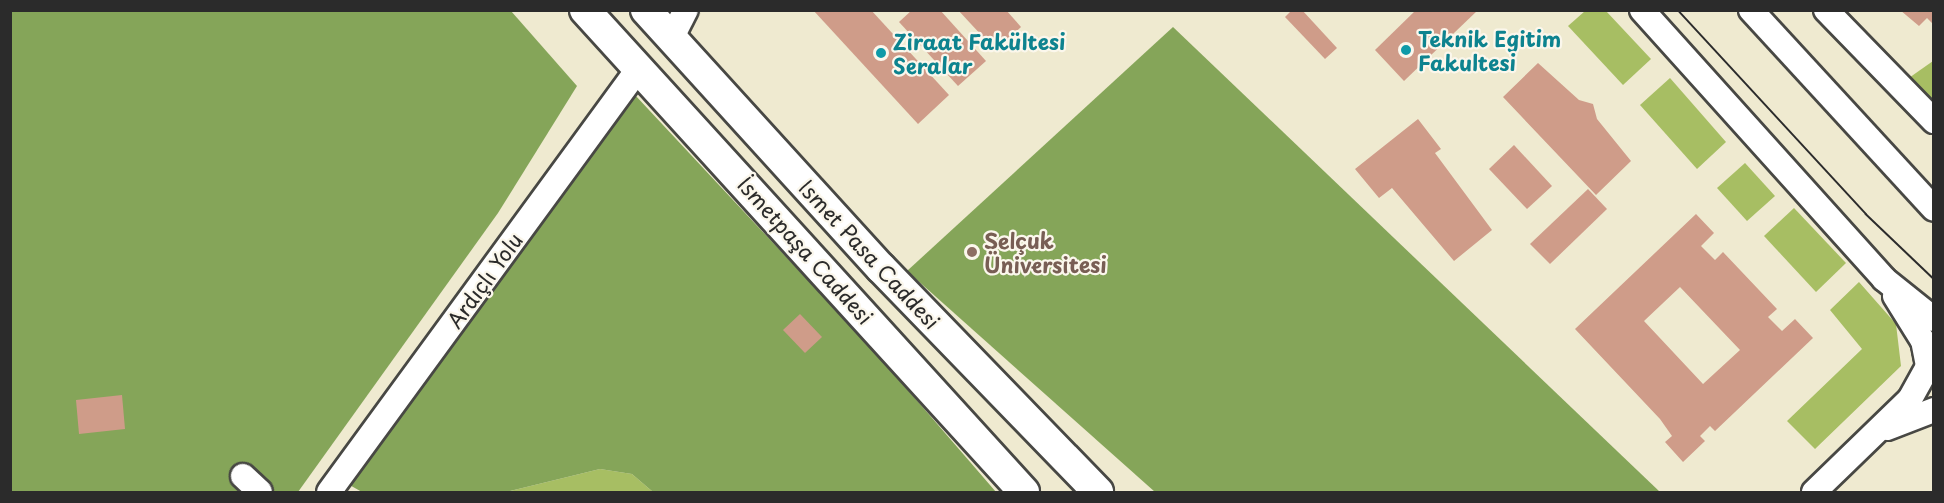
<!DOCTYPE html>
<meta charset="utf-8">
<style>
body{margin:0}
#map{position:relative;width:1944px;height:503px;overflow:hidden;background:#efead0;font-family:"Playpen Sans",sans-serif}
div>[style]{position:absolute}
.green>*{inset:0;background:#a7be63}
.forest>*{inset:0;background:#85a559}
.building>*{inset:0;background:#cf9c89}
.roads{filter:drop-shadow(2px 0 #484844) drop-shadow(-2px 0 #484844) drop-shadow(0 2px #484844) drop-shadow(0 -2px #484844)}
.minor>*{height:24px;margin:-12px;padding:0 12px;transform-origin:12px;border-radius:12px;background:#fff}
.major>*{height:30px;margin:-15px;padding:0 15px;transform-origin:15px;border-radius:15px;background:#fff}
.tram>*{height:1.5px;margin:-0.75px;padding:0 0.75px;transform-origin:0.75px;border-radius:0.75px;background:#2b2b2b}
.dots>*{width:16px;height:16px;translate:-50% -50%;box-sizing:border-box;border:3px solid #fbf7ec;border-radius:50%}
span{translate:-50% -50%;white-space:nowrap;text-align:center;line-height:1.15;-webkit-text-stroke:4.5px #fbf7ec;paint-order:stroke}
.culture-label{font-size:21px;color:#0d838f;font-weight:700}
.left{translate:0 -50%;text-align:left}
.education-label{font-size:21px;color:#785e54;font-weight:700}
.street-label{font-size:21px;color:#2b2b2b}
.frame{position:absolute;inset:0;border:12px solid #2b2b2b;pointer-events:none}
</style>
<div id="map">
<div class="green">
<i style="clip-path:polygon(1585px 11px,1606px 11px,1651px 59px,1623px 85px,1568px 26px)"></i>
<i style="clip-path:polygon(1933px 61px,1933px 109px,1906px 80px)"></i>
<i style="clip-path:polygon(1670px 78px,1726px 142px,1697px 169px,1640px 105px)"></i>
<i style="clip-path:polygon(1745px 163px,1775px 196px,1747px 221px,1717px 188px)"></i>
<i style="clip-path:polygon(1794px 208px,1846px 263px,1816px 292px,1764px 236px)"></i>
<i style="clip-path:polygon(1859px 282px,1896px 324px,1901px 366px,1815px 449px,1787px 421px,1862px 349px,1830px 310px)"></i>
<i style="clip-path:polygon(600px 469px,632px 474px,653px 492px,506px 492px)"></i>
</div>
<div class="forest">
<i style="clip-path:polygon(10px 11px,511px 11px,577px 86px,498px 213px,298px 492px,11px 492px)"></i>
<i style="clip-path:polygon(1173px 27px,1660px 492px,1155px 492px,907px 271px)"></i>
<i style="clip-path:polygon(635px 95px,875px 352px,996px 492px,653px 492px,632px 474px,600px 469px,506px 492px,362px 492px,346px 483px)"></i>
</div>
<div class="building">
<i style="clip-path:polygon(813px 10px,871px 10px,949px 95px,918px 124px)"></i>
<i style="clip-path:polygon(912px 10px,940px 10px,986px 61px,958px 86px,899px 22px)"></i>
<i style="clip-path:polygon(958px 10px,1006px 10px,1021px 27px,996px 51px)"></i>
<i style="clip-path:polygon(1292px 10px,1302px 10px,1337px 48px,1325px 59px,1285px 17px)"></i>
<i style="clip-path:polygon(1416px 10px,1478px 10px,1404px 81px,1375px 50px)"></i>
<i style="clip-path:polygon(1900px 10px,1934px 10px,1934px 25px,1927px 18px,1919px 26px)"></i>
<i style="clip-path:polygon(1538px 63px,1579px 100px,1593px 104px,1597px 119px,1631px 161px,1596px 195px,1503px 97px)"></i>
<i style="clip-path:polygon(1418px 119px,1441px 149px,1435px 153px,1492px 230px,1454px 261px,1392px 188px,1379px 198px,1355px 169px)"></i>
<i style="clip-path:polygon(1514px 145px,1552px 186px,1527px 209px,1489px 169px)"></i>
<i style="clip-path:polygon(1588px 189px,1607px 209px,1550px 264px,1530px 244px)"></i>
<i style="clip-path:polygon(evenodd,1696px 214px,1714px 233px,1701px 246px,1715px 260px,1723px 252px,1777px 309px,1768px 317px,1782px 331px,1795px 319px,1813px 338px,1715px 431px,1710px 426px,1700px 436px,1705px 441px,1683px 462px,1665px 442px,1672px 436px,1660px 419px,1575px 329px,1696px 214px,1680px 287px,1740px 350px,1703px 384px,1644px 321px,1680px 287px)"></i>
<i style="clip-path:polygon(800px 314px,822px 337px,805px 353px,783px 330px)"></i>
<i style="clip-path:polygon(122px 395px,125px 429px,79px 434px,76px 400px)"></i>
</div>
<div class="roads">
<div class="minor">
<i style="left:1642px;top:10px;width:362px;rotate:48deg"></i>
<i style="left:1884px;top:279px;width:64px;rotate:38.7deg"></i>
<i style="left:1751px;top:10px;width:270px;rotate:47.4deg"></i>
<i style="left:1826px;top:10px;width:155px;rotate:45.8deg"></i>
<i style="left:672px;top:37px;width:30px;rotate:-63deg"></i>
<i style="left:1887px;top:428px;width:50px;rotate:-21deg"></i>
<i style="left:243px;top:476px;width:23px;rotate:43deg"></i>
<i style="left:329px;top:492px;width:525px;rotate:-53.83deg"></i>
<i style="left:1814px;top:492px;width:134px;rotate:-44.1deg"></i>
<i style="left:1910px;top:399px;width:38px;rotate:-61deg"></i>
<i style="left:1928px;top:366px;width:25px;rotate:-101deg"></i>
<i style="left:1923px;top:341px;width:53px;rotate:-121.9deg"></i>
</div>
<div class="major">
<i style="left:585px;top:10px;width:652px;rotate:47.67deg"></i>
<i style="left:646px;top:10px;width:349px;rotate:47.7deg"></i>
<i style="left:881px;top:268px;width:312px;rotate:45.9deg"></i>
</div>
</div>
<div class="tram">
<i style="left:1678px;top:10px;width:277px;rotate:47.3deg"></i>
<i style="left:1866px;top:214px;width:94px;rotate:43.7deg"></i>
</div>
<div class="dots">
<i style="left:1406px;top:50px;background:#0f9aa8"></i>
<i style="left:881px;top:53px;background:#0f9aa8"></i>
<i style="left:972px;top:252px;background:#8d6e63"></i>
</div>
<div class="culture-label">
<span class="left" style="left:1418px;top:50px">Teknik Egitim<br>Fakultesi</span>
<span class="left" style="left:893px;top:53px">Ziraat Fakültesi<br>Seralar</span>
</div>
<div class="education-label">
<span class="left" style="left:984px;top:252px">Selçuk<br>Üniversitesi</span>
</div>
<div class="street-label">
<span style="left:806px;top:250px;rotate:48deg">İsmetpaşa Caddesi</span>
<span style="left:870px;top:254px;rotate:47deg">Ismet Pasa Caddesi</span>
<span style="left:484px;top:280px;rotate:-54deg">Ardıçlı Yolu</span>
</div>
<div class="frame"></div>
</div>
